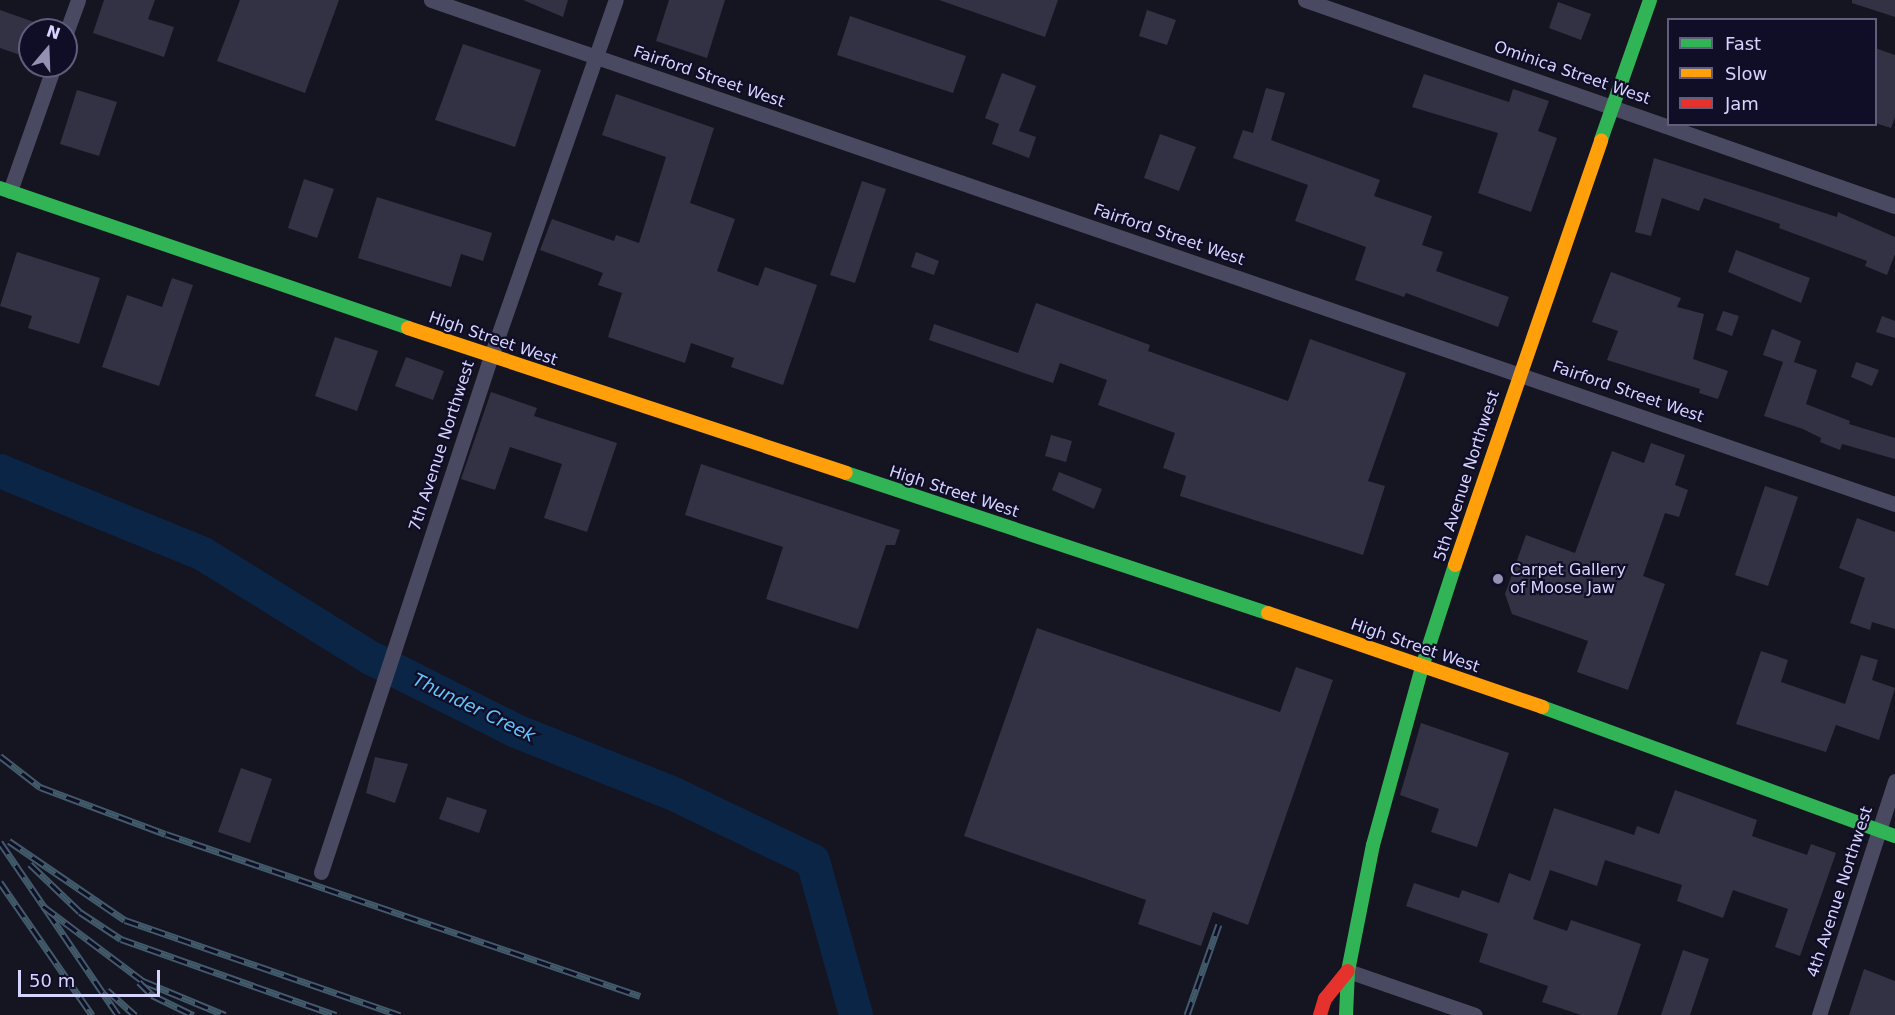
<!DOCTYPE html>
<style>
body{margin:0}
#map{position:relative;width:1895px;height:1015px;overflow:hidden;background:#151421;font-family:"DejaVu Sans",sans-serif}
div>[style]{position:absolute}
.river>*{height:34px;margin:-17px;padding:0 17px;transform-origin:17px;border-radius:17px;background:#0b2547}
.building>*{inset:0;background:#333244}
.street>*{height:15px;margin:-7.5px;padding:0 7.5px;transform-origin:7.5px;border-radius:7.5px;background:#494a62}
.fast>*{height:14px;margin:-7px;padding:0 7px;transform-origin:7px;border-radius:7px;background:#30b455}
.slow>*{height:14px;margin:-7px;padding:0 7px;transform-origin:7px;border-radius:7px;background:#ff9f0a}
.jam>*{height:14px;margin:-7px;padding:0 7px;transform-origin:7px;border-radius:7px;background:#e5322d}
.rail>*{height:7px;margin-top:-3.5px;transform-origin:0;background:repeating-linear-gradient(90deg,#100e27 0 14px,#425b6b 0 28px);box-sizing:border-box;border-block:2px solid #425b6b}
.dots>*{width:16px;height:16px;translate:-50% -50%;box-sizing:border-box;border:3px solid #100e27;border-radius:50%}
span{translate:-50% -50%;white-space:nowrap;text-align:center;line-height:1.15;-webkit-text-stroke:4.5px #100e27;paint-order:stroke}
.street-label{font-size:16px;color:#d6d5ff}
.poi-label{font-size:16px;color:#d6d5ff}
.left{translate:0 -50%;text-align:left}
.water-label{font-size:18px;color:#63c5ff;font-style:italic}
.legend{position:absolute;left:1667px;top:18px;width:210px;height:108px;box-sizing:border-box;background:#100e27;border:2px solid #5f5e7d;margin:0;padding:8px 10px;list-style:none;font-size:18px;color:#d6d5ff}
.legend li{display:flex;align-items:center;gap:12px;height:30px}
.legend b{width:30px;border:2px solid #5f5e7d}
.north{position:absolute;left:18px;top:18px;width:60px;height:60px;box-sizing:border-box;background:#100e27;border:2px solid #5f5e7d;border-radius:50%;rotate:19deg;font-size:16px;font-weight:700;line-height:24px;text-align:center;color:#d6d5ff}
.north::after{content:'';display:block;margin:auto;width:21px;height:27px;background:#9291b1;clip-path:polygon(50% 0,100% 100%,50% 72%,0 100%)}
.scale{position:absolute;left:18px;top:970px;width:142px;height:27px;box-sizing:border-box;border:3px solid #d6d5ff;border-top:0;padding-left:8px;font-size:18px;line-height:21px;white-space:nowrap;color:#d6d5ff;-webkit-text-stroke:4px #100e27;paint-order:stroke}
</style>
<div id="map">
<div class="river">
<i style="left:0;top:471px;width:219px;rotate:22.2deg"></i>
<i style="left:203px;top:554px;width:198px;rotate:31.8deg"></i>
<i style="left:371px;top:658px;width:162px;rotate:26.7deg"></i>
<i style="left:516px;top:731px;width:170px;rotate:21.7deg"></i>
<i style="left:674px;top:794px;width:154px;rotate:25.7deg"></i>
<i style="left:813px;top:861px;width:160px;rotate:74.4deg"></i>
</div>
<div class="building">
<i style="clip-path:polygon(104px 0,155px 0,148px 19px,174px 27px,164px 57px,93px 33px)"></i>
<i style="clip-path:polygon(240px 0,339px 0,305px 93px,217px 61px)"></i>
<i style="clip-path:polygon(523px 0,568px 0,563px 17px)"></i>
<i style="clip-path:polygon(669px 0,725px 0,707px 58px,656px 41px)"></i>
<i style="clip-path:polygon(939px 0,1058px 0,1045px 37px)"></i>
<i style="clip-path:polygon(1852px 0,1895px 0,1895px 17px,1852px 3px)"></i>
<i style="clip-path:polygon(1558px 2px,1591px 14px,1581px 40px,1549px 28px)"></i>
<i style="clip-path:polygon(0 10px,34px 22px,23px 56px,0 48px)"></i>
<i style="clip-path:polygon(1147px 10px,1176px 20px,1167px 45px,1139px 36px)"></i>
<i style="clip-path:polygon(850px 16px,966px 56px,953px 93px,837px 55px)"></i>
<i style="clip-path:polygon(463px 44px,541px 70px,515px 147px,435px 120px)"></i>
<i style="clip-path:polygon(1875px 48px,1895px 55px,1895px 117px,1891px 128px,1875px 123px)"></i>
<i style="clip-path:polygon(1002px 73px,1036px 86px,1019px 131px,1036px 137px,1029px 158px,992px 144px,999px 124px,985px 118px)"></i>
<i style="clip-path:polygon(1424px 74px,1509px 102px,1513px 89px,1549px 101px,1538px 131px,1557px 138px,1531px 212px,1478px 193px,1498px 133px,1412px 107px)"></i>
<i style="clip-path:polygon(1266px 88px,1285px 93px,1271px 140px,1380px 180px,1374px 196px,1432px 216px,1422px 245px,1443px 252px,1436px 271px,1509px 297px,1498px 327px,1406px 293px,1404px 297px,1355px 280px,1366px 247px,1295px 221px,1308px 185px,1233px 158px,1243px 130px,1253px 133px)"></i>
<i style="clip-path:polygon(77px 90px,117px 102px,99px 156px,60px 144px)"></i>
<i style="clip-path:polygon(616px 94px,714px 128px,690px 203px,735px 219px,717px 271px,758px 286px,765px 267px,817px 285px,783px 385px,731px 367px,734px 358px,691px 343px,685px 363px,608px 337px,622px 293px,598px 285px,603px 273px,540px 250px,552px 219px,614px 241px,616px 235px,639px 243px,666px 157px,602px 135px)"></i>
<i style="clip-path:polygon(1160px 134px,1196px 147px,1179px 191px,1144px 178px)"></i>
<i style="clip-path:polygon(1654px 158px,1837px 217px,1838px 212px,1895px 237px,1895px 254px,1887px 275px,1865px 266px,1867px 261px,1779px 228px,1780px 224px,1704px 198px,1699px 211px,1662px 198px,1651px 236px,1635px 232px)"></i>
<i style="clip-path:polygon(304px 179px,334px 189px,317px 238px,288px 228px)"></i>
<i style="clip-path:polygon(862px 181px,886px 189px,855px 283px,830px 275px)"></i>
<i style="clip-path:polygon(377px 197px,492px 233px,483px 261px,461px 254px,451px 287px,358px 258px)"></i>
<i style="clip-path:polygon(1736px 250px,1810px 278px,1801px 303px,1728px 272px)"></i>
<i style="clip-path:polygon(17px 252px,100px 278px,79px 344px,28px 328px,32px 316px,0 306px)"></i>
<i style="clip-path:polygon(916px 252px,939px 261px,934px 275px,911px 267px)"></i>
<i style="clip-path:polygon(1611px 272px,1681px 298px,1677px 307px,1704px 314px,1693px 359px,1728px 371px,1718px 399px,1699px 393px,1700px 389px,1607px 360px,1618px 331px,1592px 322px)"></i>
<i style="clip-path:polygon(172px 278px,193px 285px,159px 386px,102px 367px,127px 295px,162px 307px)"></i>
<i style="clip-path:polygon(1036px 303px,1150px 345px,1148px 351px,1288px 401px,1310px 339px,1406px 373px,1368px 481px,1385px 486px,1363px 555px,1180px 496px,1186px 476px,1163px 468px,1175px 433px,1098px 405px,1107px 380px,1060px 363px,1053px 383px,929px 340px,934px 324px,1018px 353px)"></i>
<i style="clip-path:polygon(1723px 311px,1739px 316px,1732px 336px,1716px 330px)"></i>
<i style="clip-path:polygon(1882px 316px,1895px 321px,1895px 338px,1876px 332px)"></i>
<i style="clip-path:polygon(1772px 329px,1801px 341px,1794px 362px,1817px 370px,1806px 404px,1850px 421px,1849px 424px,1895px 438px,1895px 459px,1842px 444px,1840px 450px,1820px 442px,1821px 438px,1803px 429px,1764px 416px,1783px 362px,1763px 355px)"></i>
<i style="clip-path:polygon(335px 337px,378px 351px,357px 411px,315px 396px)"></i>
<i style="clip-path:polygon(406px 357px,444px 371px,433px 400px,395px 386px)"></i>
<i style="clip-path:polygon(1856px 362px,1879px 370px,1872px 386px,1851px 377px)"></i>
<i style="clip-path:polygon(491px 392px,537px 408px,534px 416px,617px 443px,587px 532px,544px 518px,562px 464px,510px 447px,495px 490px,461px 479px)"></i>
<i style="clip-path:polygon(1051px 435px,1072px 441px,1066px 462px,1045px 456px)"></i>
<i style="clip-path:polygon(1651px 443px,1685px 455px,1675px 485px,1688px 490px,1679px 517px,1665px 513px,1643px 576px,1665px 584px,1628px 690px,1577px 672px,1588px 641px,1512px 614px,1505px 594px,1526px 535px,1575px 553px,1612px 451px,1644px 463px)"></i>
<i style="clip-path:polygon(701px 464px,900px 530px,895px 545px,886px 545px,858px 629px,766px 599px,783px 547px,685px 515px)"></i>
<i style="clip-path:polygon(1059px 472px,1102px 489px,1094px 509px,1052px 490px)"></i>
<i style="clip-path:polygon(1765px 486px,1798px 497px,1768px 586px,1735px 575px)"></i>
<i style="clip-path:polygon(1857px 518px,1895px 532px,1895px 629px,1872px 622px,1870px 630px,1850px 623px,1865px 578px,1839px 568px)"></i>
<i style="clip-path:polygon(1037px 628px,1280px 712px,1296px 667px,1333px 680px,1248px 925px,1213px 912px,1201px 946px,1138px 924px,1146px 900px,964px 836px)"></i>
<i style="clip-path:polygon(1761px 651px,1788px 660px,1781px 682px,1845px 704px,1861px 655px,1878px 660px,1872px 680px,1895px 688px,1879px 740px,1836px 725px,1826px 752px,1736px 724px)"></i>
<i style="clip-path:polygon(1421px 723px,1509px 753px,1477px 847px,1431px 832px,1439px 809px,1400px 795px)"></i>
<i style="clip-path:polygon(375px 757px,408px 764px,395px 803px,366px 793px)"></i>
<i style="clip-path:polygon(241px 768px,272px 779px,250px 843px,218px 832px)"></i>
<i style="clip-path:polygon(1675px 790px,1757px 820px,1752px 836px,1807px 855px,1811px 844px,1836px 853px,1800px 956px,1775px 947px,1788px 909px,1733px 890px,1723px 918px,1677px 901px,1682px 885px,1605px 860px,1597px 886px,1550px 870px,1533px 919px,1567px 931px,1571px 920px,1641px 944px,1617px 1015px,1581px 1015px,1542px 1002px,1548px 986px,1479px 962px,1488px 934px,1406px 906px,1414px 883px,1459px 898px,1462px 890px,1499px 903px,1509px 873px,1530px 881px,1554px 808px,1634px 835px,1637px 826px,1659px 834px)"></i>
<i style="clip-path:polygon(447px 797px,487px 810px,479px 833px,439px 819px)"></i>
<i style="clip-path:polygon(1683px 950px,1709px 959px,1690px 1015px,1661px 1015px)"></i>
<i style="clip-path:polygon(1864px 969px,1895px 981px,1895px 1015px,1849px 1015px)"></i>
</div>
<div class="street">
<i style="left:431px;top:0;width:1548px;rotate:19deg"></i>
<i style="left:1305px;top:0;width:625px;rotate:19.25deg"></i>
<i style="left:66px;top:33px;width:35px;rotate:-70deg"></i>
<i style="left:10px;top:191px;width:133px;rotate:-70.6deg"></i>
<i style="left:321px;top:872px;width:543px;rotate:-71.77deg"></i>
<i style="left:491px;top:356px;width:377px;rotate:-70.7deg"></i>
<i style="left:1348px;top:971px;width:134px;rotate:19.1deg"></i>
<i style="left:1819px;top:1015px;width:246px;rotate:-72deg"></i>
</div>
<div class="fast">
<i style="left:1601px;top:140px;width:148px;rotate:-70.7deg"></i>
<i style="left:0;top:188px;width:431px;rotate:18.9deg"></i>
<i style="left:846px;top:473px;width:445px;rotate:18.4deg"></i>
<i style="left:1542px;top:707px;width:376px;rotate:20.1deg"></i>
<i style="left:1346px;top:1015px;width:44px;rotate:-87.4deg"></i>
<i style="left:1348px;top:971px;width:128px;rotate:-78.8deg"></i>
<i style="left:1373px;top:845px;width:188px;rotate:-74.6deg"></i>
<i style="left:1423px;top:664px;width:104px;rotate:-72.1deg"></i>
</div>
<div class="slow">
<i style="left:408px;top:328px;width:461px;rotate:18.3deg"></i>
<i style="left:1455px;top:565px;width:449px;rotate:-71deg"></i>
<i style="left:1268px;top:613px;width:290px;rotate:18.9deg"></i>
</div>
<div class="jam">
<i style="left:1320px;top:1015px;width:17px;rotate:-73deg"></i>
<i style="left:1325px;top:999px;width:36px;rotate:-51deg"></i>
</div>
<div class="rail">
<i style="left:0;top:756px;width:51px;rotate:37.8deg"></i>
<i style="left:40px;top:787px;width:134px;rotate:20.5deg"></i>
<i style="left:166px;top:834px;width:501px;rotate:18.87deg"></i>
<i style="left:9px;top:841px;width:140px;rotate:34.3deg"></i>
<i style="left:125px;top:920px;width:291px;rotate:19.1deg"></i>
<i style="left:0;top:842px;width:209px;rotate:55.7deg"></i>
<i style="left:30px;top:864px;width:69px;rotate:43.8deg"></i>
<i style="left:80px;top:912px;width:49px;rotate:33.4deg"></i>
<i style="left:121px;top:939px;width:228px;rotate:19.5deg"></i>
<i style="left:0;top:882px;width:162px;rotate:55.3deg"></i>
<i style="left:43px;top:906px;width:125px;rotate:36.9deg"></i>
<i style="left:143px;top:981px;width:89px;rotate:22.5deg"></i>
<i style="left:139px;top:982px;width:18px;rotate:45deg"></i>
<i style="left:152px;top:995px;width:46px;rotate:26deg"></i>
<i style="left:107px;top:990px;width:38px;rotate:42deg"></i>
<i style="left:1187px;top:1015px;width:96px;rotate:-70.6deg"></i>
</div>
<div class="dots">
<i style="left:1498px;top:579px;background:#9291b1"></i>
</div>
<div class="street-label">
<span style="left:1572px;top:73px;rotate:19deg">Ominica Street West</span>
<span style="left:709px;top:77px;rotate:19deg">Fairford Street West</span>
<span style="left:1169px;top:235px;rotate:19deg">Fairford Street West</span>
<span style="left:493px;top:339px;rotate:19deg">High Street West</span>
<span style="left:1628px;top:392px;rotate:19deg">Fairford Street West</span>
<span style="left:442px;top:446px;rotate:-72deg">7th Avenue Northwest</span>
<span style="left:1467px;top:476px;rotate:-72deg">5th Avenue Northwest</span>
<span style="left:954px;top:492px;rotate:18deg">High Street West</span>
<span style="left:1415px;top:646px;rotate:19deg">High Street West</span>
<span style="left:1840px;top:892px;rotate:-72deg">4th Avenue Northwest</span>
</div>
<div class="poi-label">
<span class="left" style="left:1510px;top:579px">Carpet Gallery<br>of Moose Jaw</span>
</div>
<div class="water-label">
<span style="left:474px;top:708px;rotate:26deg">Thunder Creek</span>
</div>
<ul class="legend">
<li><b style="height:8px;background:#30b455"></b>Fast</li>
<li><b style="height:8px;background:#ff9f0a"></b>Slow</li>
<li><b style="height:8px;background:#e5322d"></b>Jam</li>
</ul>
<div class="north">N</div>
<div class="scale">50 m</div>
</div>
